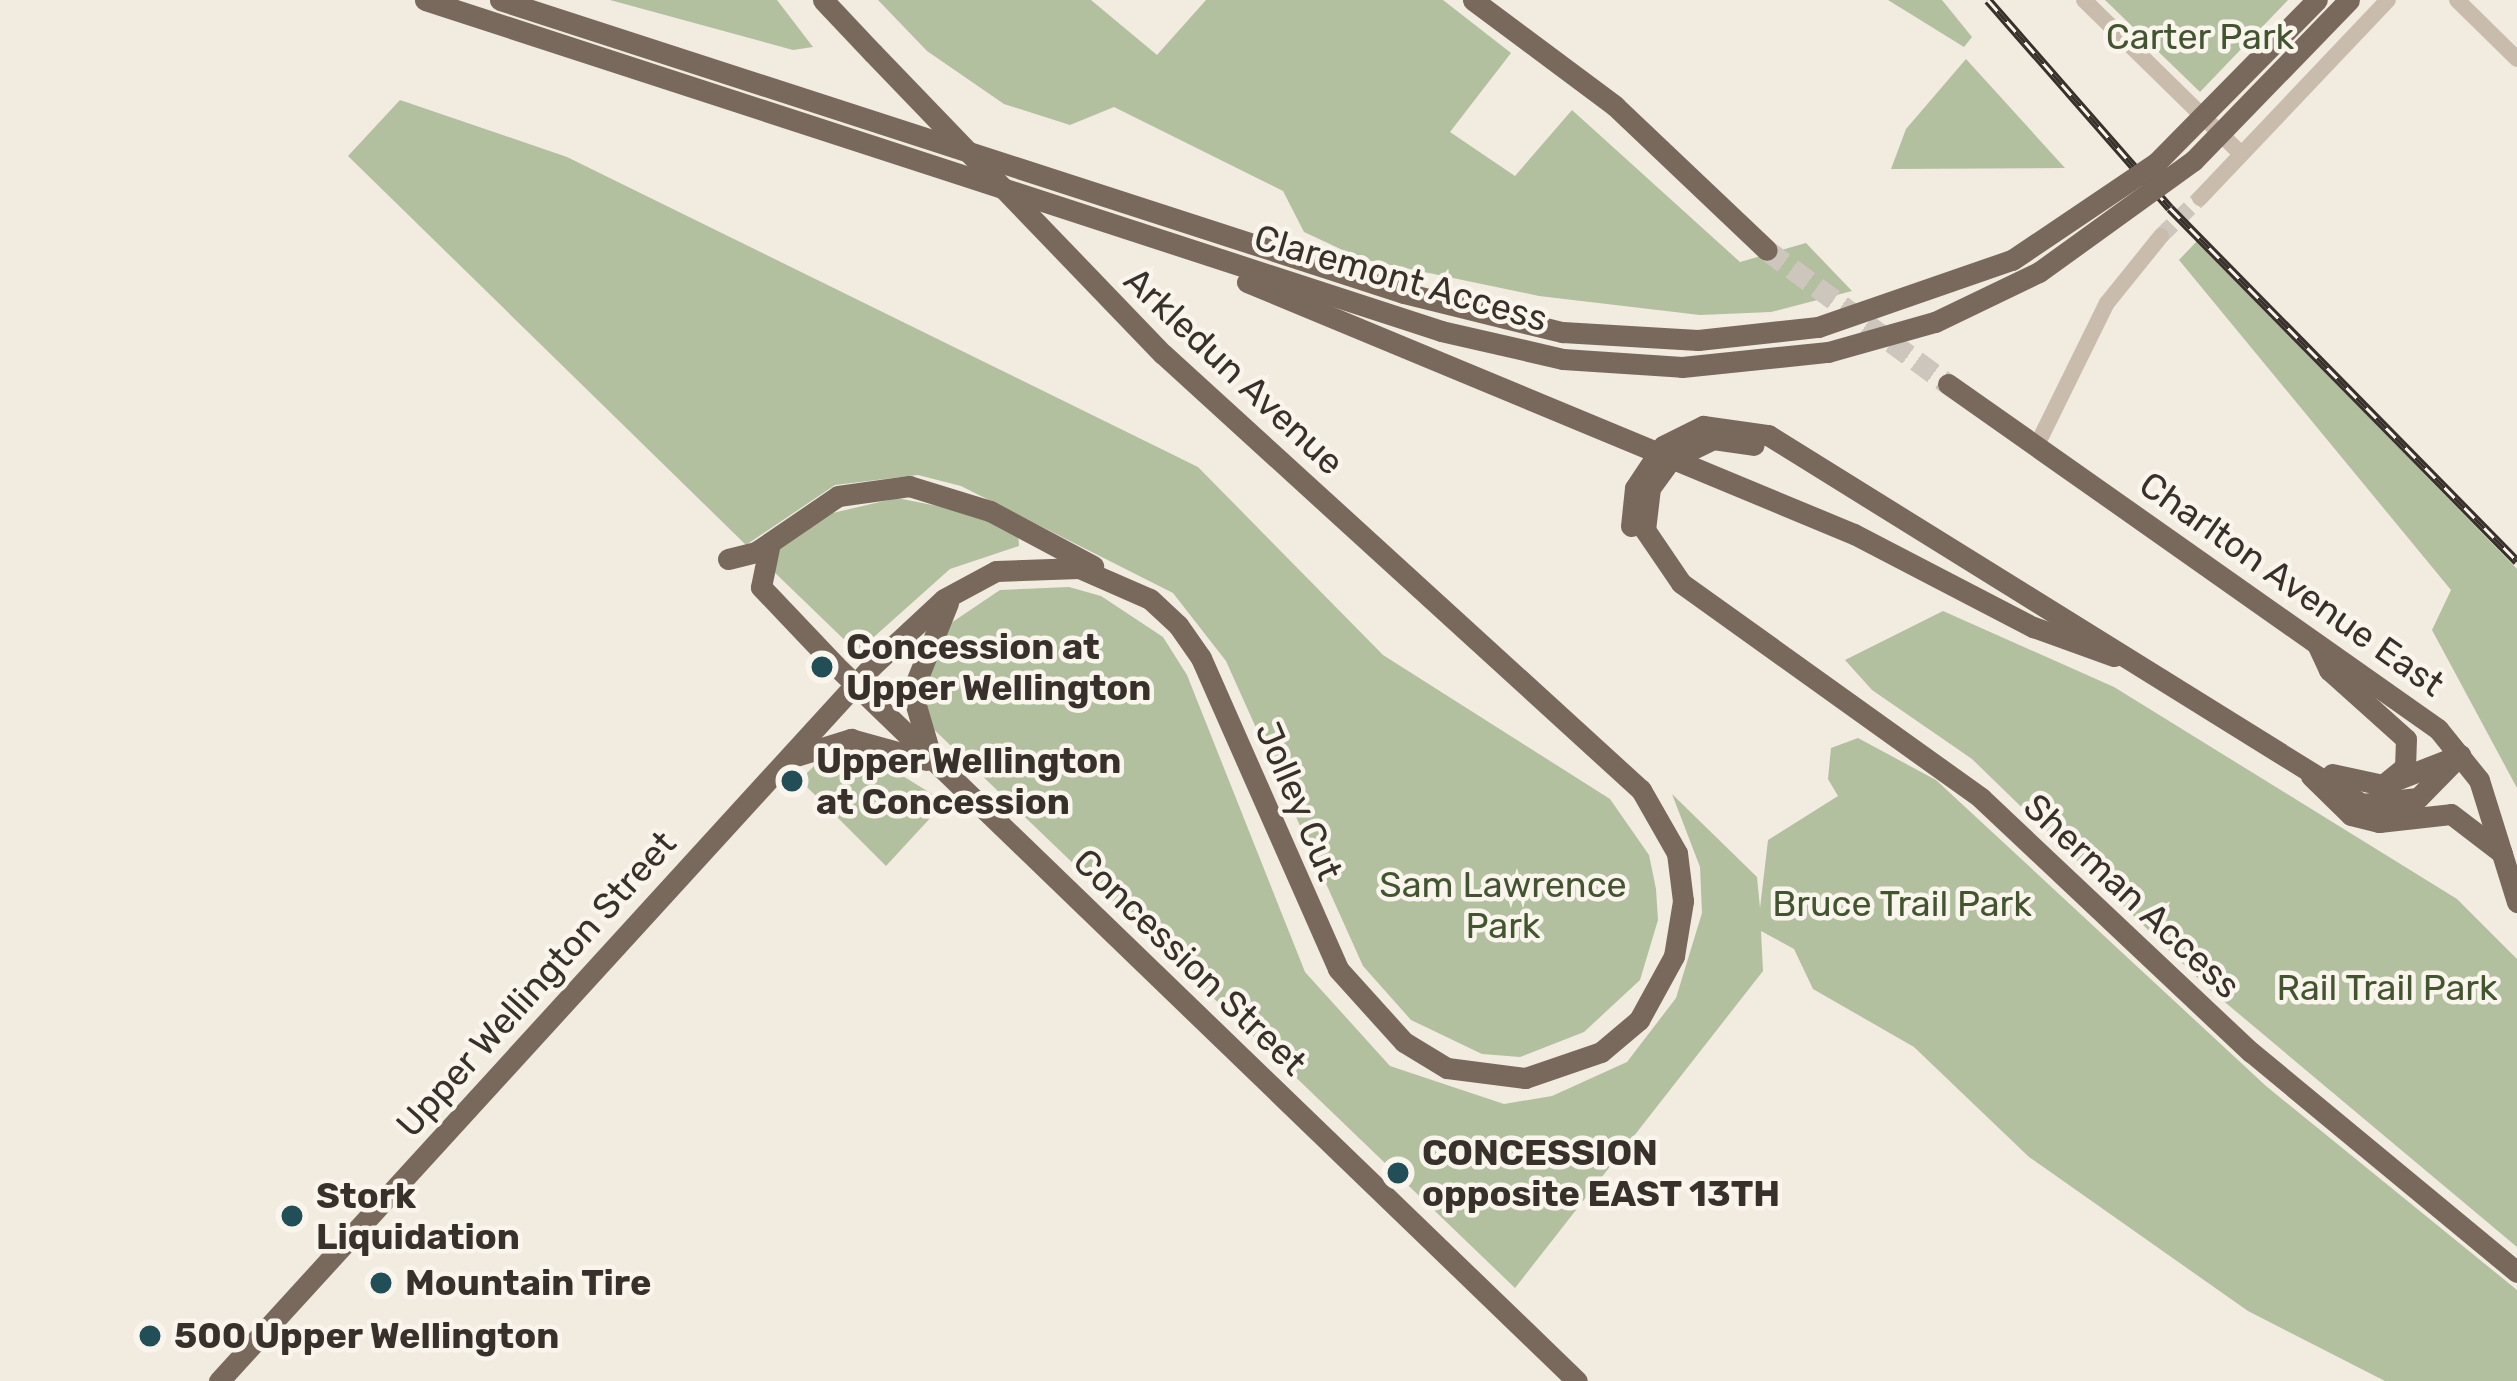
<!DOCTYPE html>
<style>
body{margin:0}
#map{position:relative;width:2517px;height:1381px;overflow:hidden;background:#f2ebe0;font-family:Rubik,sans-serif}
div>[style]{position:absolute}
.green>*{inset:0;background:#b2c0a0}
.minor-tunnel>*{height:16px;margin-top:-8px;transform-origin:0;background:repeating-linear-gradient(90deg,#cdc6bc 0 16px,transparent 0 24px)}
.major-tunnel>*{height:21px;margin-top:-10.5px;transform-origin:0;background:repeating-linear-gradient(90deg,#cdc6bc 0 21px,transparent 0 31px)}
.minor>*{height:16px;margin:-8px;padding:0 8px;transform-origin:8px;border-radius:8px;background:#c9bcac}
.major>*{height:21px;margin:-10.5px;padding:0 10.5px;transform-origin:10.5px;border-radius:10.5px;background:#79695d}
.rail>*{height:9px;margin-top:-4.5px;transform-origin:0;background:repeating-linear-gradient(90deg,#f9f5ec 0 14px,#38302a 0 28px);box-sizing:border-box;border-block:3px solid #38302a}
.major-bridge>*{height:21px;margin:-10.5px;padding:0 10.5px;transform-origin:10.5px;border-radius:10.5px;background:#79695d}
.dots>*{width:33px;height:33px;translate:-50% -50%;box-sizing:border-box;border:6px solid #f9f5ec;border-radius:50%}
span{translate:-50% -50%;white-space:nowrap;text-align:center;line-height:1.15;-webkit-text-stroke:9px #f9f5ec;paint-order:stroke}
.park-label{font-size:36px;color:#435530}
.street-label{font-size:36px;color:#38302a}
.poi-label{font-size:36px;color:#38302a;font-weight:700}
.left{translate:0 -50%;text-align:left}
</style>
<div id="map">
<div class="green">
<i style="clip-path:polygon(610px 0,777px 0,813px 47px,793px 50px)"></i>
<i style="clip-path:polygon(878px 0,1091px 0,1157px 55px,1206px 0,1443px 0,1511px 53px,1450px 132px,1515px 176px,1572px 110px,1740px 262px,1806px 243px,1852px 291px,1771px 312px,1700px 315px,1539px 296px,1362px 259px,1304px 232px,1283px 191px,1114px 107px,1070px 125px,1004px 104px,927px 51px)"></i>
<i style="clip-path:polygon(1888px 0,1942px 0,1972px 37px,1964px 47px)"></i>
<i style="clip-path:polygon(2105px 0,2288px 0,2200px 92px)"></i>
<i style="clip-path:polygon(1966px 59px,2065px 168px,1891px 169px,1906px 129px)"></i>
<i style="clip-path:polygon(400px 100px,567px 157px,1198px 467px,1383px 655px,1610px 799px,1649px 855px,1656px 889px,1658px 920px,1640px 980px,1584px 1032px,1520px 1057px,1482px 1054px,1411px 1020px,1363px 966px,1226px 661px,1173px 593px,961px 486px,918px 475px,835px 485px,746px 545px,348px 156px)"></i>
<i style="clip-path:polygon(2197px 241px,2517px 569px,2517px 788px,2432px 630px,2451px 590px,2179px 260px)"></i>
<i style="clip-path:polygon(897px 498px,973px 513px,1018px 533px,1019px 546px,950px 569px,857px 652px,770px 568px,778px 549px,824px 515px)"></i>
<i style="clip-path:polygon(1069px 587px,1101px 596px,1163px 637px,1187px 675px,1305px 972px,1390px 1066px,1504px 1104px,1552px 1096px,1627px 1062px,1676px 998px,1702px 913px,1700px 867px,1672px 794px,1757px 877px,1760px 908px,1768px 840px,1838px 796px,1828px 779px,1831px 748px,1858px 738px,1936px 780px,2266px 1086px,2517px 1290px,2517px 1381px,2385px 1381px,2248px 1311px,2029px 1157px,1914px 1047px,1813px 989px,1794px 949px,1761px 931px,1763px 971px,1515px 1288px,923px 719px,931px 652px,951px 623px,1000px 590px)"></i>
<i style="clip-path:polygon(1943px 611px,2114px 687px,2457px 899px,2517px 959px,2517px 1247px,2208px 988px,1972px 759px,1872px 690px,1845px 660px)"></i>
<i style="clip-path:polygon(859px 749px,945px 802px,886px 866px,800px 780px,823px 757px)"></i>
</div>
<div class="minor-tunnel">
<i style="left:2161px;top:236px;width:54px;rotate:-44.3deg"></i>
</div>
<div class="major-tunnel">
<i style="left:1767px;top:250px;width:225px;rotate:36.5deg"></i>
</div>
<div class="minor">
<i style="left:2084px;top:0;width:220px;rotate:44.4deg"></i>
<i style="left:2457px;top:0;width:84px;rotate:44.5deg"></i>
<i style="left:2200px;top:198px;width:273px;rotate:-46.5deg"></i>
<i style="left:2038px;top:443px;width:156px;rotate:-63.8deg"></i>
<i style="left:2107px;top:303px;width:86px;rotate:-51.1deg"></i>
</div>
<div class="major">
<i style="left:425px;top:0;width:1069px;rotate:18.04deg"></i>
<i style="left:1441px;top:331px;width:125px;rotate:12.9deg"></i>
<i style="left:1563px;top:359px;width:119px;rotate:3.8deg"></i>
<i style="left:1682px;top:367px;width:147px;rotate:-5.9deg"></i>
<i style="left:1828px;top:352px;width:111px;rotate:-15.7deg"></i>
<i style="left:1935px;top:322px;width:115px;rotate:-25.7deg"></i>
<i style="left:500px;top:0;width:950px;rotate:17.96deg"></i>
<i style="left:1404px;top:293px;width:163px;rotate:13.9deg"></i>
<i style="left:1562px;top:332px;width:136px;rotate:3.4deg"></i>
<i style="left:1698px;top:340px;width:121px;rotate:-6.2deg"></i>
<i style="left:1818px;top:327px;width:205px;rotate:-19.1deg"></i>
<i style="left:823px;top:0;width:73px;rotate:46.7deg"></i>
<i style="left:1473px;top:0;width:177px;rotate:36.7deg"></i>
<i style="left:1615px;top:106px;width:209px;rotate:43.5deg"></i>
<i style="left:1247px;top:282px;width:657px;rotate:22.55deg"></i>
<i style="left:1854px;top:534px;width:202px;rotate:27.5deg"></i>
<i style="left:2033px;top:627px;width:86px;rotate:19.7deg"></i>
<i style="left:1948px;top:384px;width:599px;rotate:35.15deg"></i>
<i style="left:2438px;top:729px;width:65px;rotate:51.2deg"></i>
<i style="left:2479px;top:780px;width:128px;rotate:72.7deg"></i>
<i style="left:1768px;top:435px;width:699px;rotate:31.85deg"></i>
<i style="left:2362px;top:804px;width:56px;rotate:-6.1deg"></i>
<i style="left:2418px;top:798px;width:60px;rotate:-45.7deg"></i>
<i style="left:1645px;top:530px;width:64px;rotate:55.8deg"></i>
<i style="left:1681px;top:583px;width:369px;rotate:35.6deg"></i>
<i style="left:1981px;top:798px;width:371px;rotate:43.3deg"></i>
<i style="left:2251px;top:1052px;width:345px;rotate:39.6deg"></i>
<i style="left:770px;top:543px;width:45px;rotate:101.6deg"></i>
<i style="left:761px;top:587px;width:108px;rotate:46.5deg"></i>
<i style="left:835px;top:665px;width:1031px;rotate:43.98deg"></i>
<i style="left:728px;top:559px;width:29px;rotate:-14deg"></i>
<i style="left:756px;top:552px;width:99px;rotate:-34.3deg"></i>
<i style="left:838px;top:496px;width:72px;rotate:-8deg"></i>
<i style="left:909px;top:486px;width:85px;rotate:17.2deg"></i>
<i style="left:990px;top:511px;width:117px;rotate:28.1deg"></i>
<i style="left:2317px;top:644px;width:29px;rotate:65deg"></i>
<i style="left:2329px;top:670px;width:103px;rotate:41.9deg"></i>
<i style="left:2406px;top:739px;width:28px;rotate:92deg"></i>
<i style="left:2405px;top:767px;width:28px;rotate:141deg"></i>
<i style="left:930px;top:753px;width:64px;rotate:-106.4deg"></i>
<i style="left:912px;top:692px;width:96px;rotate:-68deg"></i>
<i style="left:796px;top:756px;width:58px;rotate:-17.2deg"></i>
<i style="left:851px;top:739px;width:78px;rotate:15.6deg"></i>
<i style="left:2332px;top:774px;width:52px;rotate:12.2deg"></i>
<i style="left:2383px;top:785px;width:83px;rotate:-21.3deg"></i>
<i style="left:2311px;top:776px;width:56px;rotate:44.3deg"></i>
<i style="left:2351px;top:815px;width:29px;rotate:14deg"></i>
<i style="left:2379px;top:822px;width:72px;rotate:-6.3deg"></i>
<i style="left:2451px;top:814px;width:64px;rotate:37.4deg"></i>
<i style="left:219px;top:1381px;width:968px;rotate:-47.59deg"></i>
<i style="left:872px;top:666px;width:98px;rotate:-42.9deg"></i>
<i style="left:944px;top:599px;width:59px;rotate:-28.3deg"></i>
<i style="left:996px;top:571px;width:83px;rotate:-2.1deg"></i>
<i style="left:1079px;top:568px;width:77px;rotate:23.6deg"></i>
<i style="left:1150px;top:599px;width:38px;rotate:43deg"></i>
<i style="left:1178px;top:625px;width:40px;rotate:55.1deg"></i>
<i style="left:1201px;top:658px;width:340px;rotate:66.2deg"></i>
<i style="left:1338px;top:969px;width:98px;rotate:47.9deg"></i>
<i style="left:1404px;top:1042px;width:50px;rotate:31.2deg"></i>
<i style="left:1447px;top:1068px;width:79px;rotate:7.3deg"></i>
<i style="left:1525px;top:1078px;width:80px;rotate:-18.9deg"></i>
<i style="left:1601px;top:1052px;width:50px;rotate:-40.1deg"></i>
<i style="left:1639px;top:1020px;width:73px;rotate:-61.3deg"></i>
<i style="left:1674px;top:956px;width:56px;rotate:-80.7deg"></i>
<i style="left:1683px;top:901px;width:48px;rotate:-97.1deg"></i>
<i style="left:1677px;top:853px;width:73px;rotate:-119.7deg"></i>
<i style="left:1641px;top:790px;width:647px;rotate:-137.63deg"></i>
</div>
<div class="rail">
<i style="left:1988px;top:0;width:276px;rotate:48.8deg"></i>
<i style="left:2170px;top:208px;width:495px;rotate:45.5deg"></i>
</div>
<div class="major-bridge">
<i style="left:873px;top:53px;width:418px;rotate:46.1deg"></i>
<i style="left:2012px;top:260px;width:174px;rotate:-34deg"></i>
<i style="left:2156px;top:163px;width:229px;rotate:-45.4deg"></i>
<i style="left:2039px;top:272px;width:190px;rotate:-35.8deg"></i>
<i style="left:2193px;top:161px;width:224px;rotate:-45.9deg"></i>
<i style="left:1631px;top:526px;width:38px;rotate:-84deg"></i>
<i style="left:1635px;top:488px;width:50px;rotate:-56.3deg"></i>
<i style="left:1663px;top:446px;width:45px;rotate:-26.6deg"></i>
<i style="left:1703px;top:426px;width:66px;rotate:7.9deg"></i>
<i style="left:1645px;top:530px;width:42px;rotate:-83.2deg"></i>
<i style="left:1650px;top:488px;width:34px;rotate:-54deg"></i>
<i style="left:1670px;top:460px;width:48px;rotate:-26deg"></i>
<i style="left:1713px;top:439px;width:41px;rotate:8.3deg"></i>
</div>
<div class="dots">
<i style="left:822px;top:667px;background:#224e57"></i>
<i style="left:792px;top:781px;background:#224e57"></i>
<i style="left:1398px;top:1173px;background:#224e57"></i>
<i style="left:292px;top:1216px;background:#224e57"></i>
<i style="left:381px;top:1283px;background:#224e57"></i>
<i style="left:150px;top:1336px;background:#224e57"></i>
</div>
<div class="park-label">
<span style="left:2200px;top:37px">Carter Park</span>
<span style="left:1503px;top:905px">Sam Lawrence<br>Park</span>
<span style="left:1902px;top:904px">Bruce Trail Park</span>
<span style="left:2387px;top:988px">Rail Trail Park</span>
</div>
<div class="street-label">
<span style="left:1401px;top:278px;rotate:16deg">Claremont Access</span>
<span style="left:1234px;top:371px;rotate:43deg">Arkledun Avenue</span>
<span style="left:2292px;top:584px;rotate:35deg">Charlton Avenue East</span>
<span style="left:1299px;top:801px;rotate:67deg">Jolley Cut</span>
<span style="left:2132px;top:896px;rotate:43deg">Sherman Access</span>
<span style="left:1190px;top:962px;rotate:44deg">Concession Street</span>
<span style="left:536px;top:984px;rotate:-48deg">Upper Wellington Street</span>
</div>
<div class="poi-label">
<span class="left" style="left:846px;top:667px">Concession at<br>Upper Wellington</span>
<span class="left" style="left:816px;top:781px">Upper Wellington<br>at Concession</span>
<span class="left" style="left:1422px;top:1173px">CONCESSION<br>opposite EAST 13TH</span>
<span class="left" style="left:316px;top:1216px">Stork<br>Liquidation</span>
<span class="left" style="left:405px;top:1283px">Mountain Tire</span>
<span class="left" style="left:174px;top:1336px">500 Upper Wellington</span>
</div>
</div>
